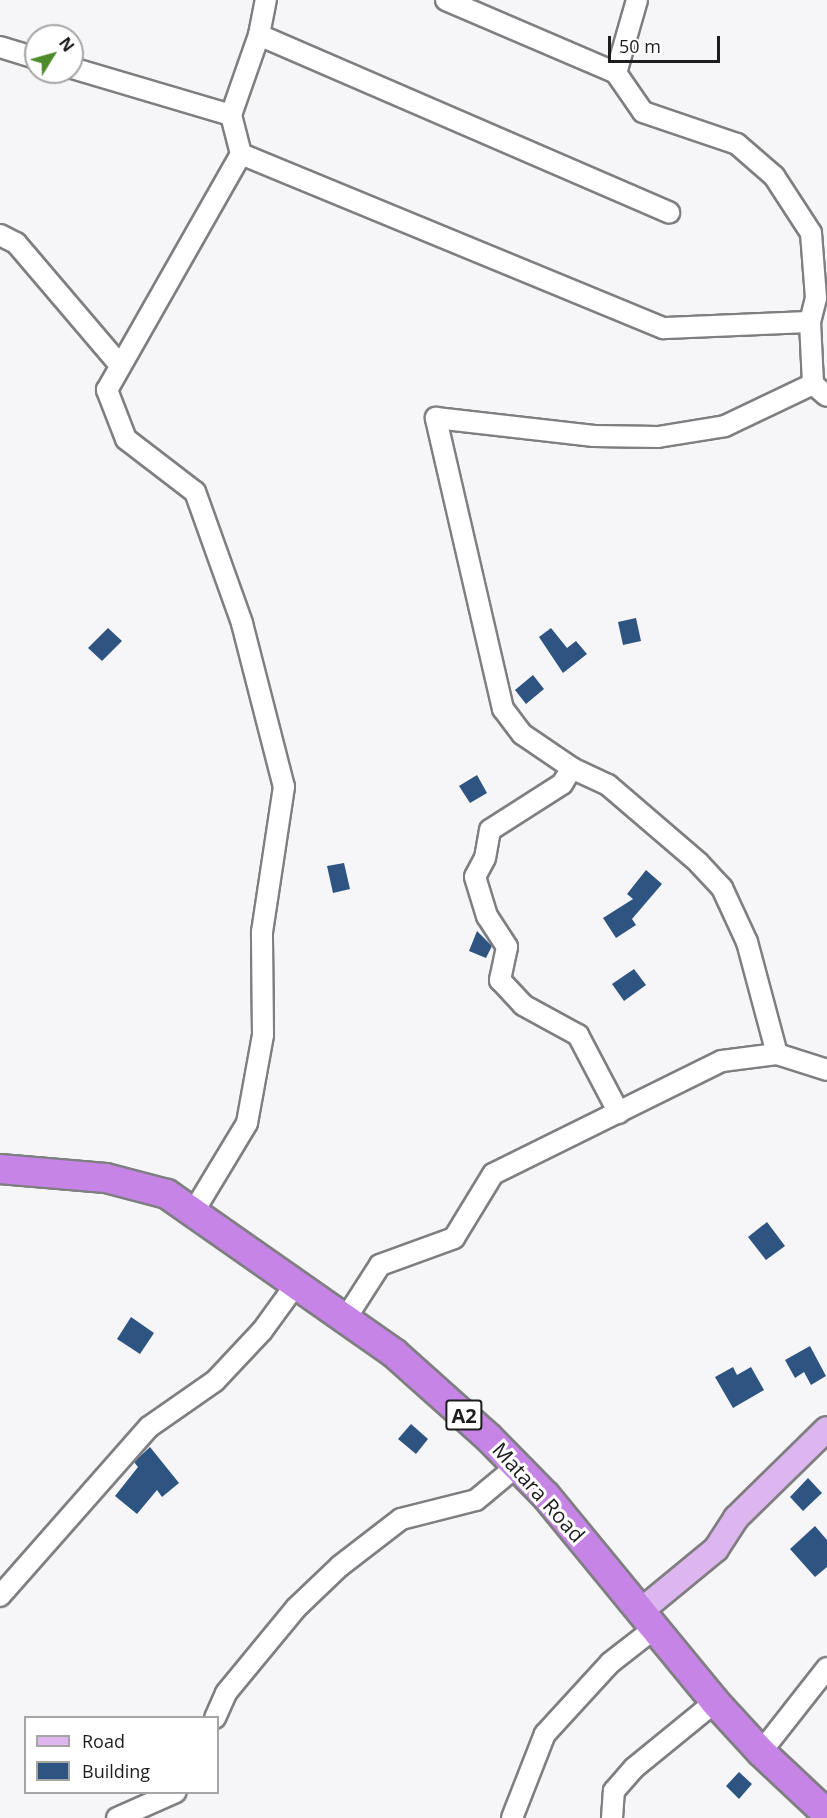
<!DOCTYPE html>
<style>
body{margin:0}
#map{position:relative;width:827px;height:1818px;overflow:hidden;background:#f6f6f9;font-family:"Open Sans",sans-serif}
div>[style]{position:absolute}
.building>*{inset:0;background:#2e5482}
.roads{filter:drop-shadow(2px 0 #7f7f82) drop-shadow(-2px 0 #7f7f82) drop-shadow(0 2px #7f7f82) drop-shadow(0 -2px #7f7f82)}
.minor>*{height:20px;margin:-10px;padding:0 10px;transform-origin:10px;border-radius:10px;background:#fff}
.major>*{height:24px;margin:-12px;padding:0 12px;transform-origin:12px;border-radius:12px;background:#ddb6f0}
.highway>*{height:28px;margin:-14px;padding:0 14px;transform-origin:14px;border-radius:14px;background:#c685e6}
span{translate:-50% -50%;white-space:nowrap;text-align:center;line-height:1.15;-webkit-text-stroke:6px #fff;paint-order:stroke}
.shield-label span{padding:2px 4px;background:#fff;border:2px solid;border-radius:4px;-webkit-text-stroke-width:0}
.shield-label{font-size:20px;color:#1d1d1e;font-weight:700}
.street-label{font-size:21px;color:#1d1d1e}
.legend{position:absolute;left:24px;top:1716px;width:195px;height:78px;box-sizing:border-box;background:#fff;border:2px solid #a5a5a5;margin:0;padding:8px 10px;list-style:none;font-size:18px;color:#1d1d1e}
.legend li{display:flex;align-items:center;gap:12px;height:30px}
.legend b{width:30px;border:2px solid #a5a5a5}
.north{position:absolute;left:24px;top:24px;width:60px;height:60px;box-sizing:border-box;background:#fff;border:2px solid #a5a5a5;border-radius:50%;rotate:53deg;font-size:16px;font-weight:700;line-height:24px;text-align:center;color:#1d1d1e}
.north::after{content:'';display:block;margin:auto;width:21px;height:27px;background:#4c8a2a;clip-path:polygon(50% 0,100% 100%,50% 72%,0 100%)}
.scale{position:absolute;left:608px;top:36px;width:112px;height:27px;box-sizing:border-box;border:3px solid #1d1d1e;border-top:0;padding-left:8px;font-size:18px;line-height:21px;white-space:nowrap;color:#1d1d1e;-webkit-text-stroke:4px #fff;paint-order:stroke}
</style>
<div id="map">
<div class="building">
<i style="clip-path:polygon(636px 618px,641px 641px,623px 645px,618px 622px)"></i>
<i style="clip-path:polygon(108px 628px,122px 641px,102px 661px,88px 648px)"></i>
<i style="clip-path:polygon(551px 628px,567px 648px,576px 641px,587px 654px,563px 673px,539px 637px)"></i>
<i style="clip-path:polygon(533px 675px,544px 689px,526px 704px,515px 690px)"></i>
<i style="clip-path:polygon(477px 775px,487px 793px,470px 803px,459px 786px)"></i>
<i style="clip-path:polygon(344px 863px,350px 889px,333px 893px,327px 866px)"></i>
<i style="clip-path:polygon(646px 870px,662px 884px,632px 919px,636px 925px,616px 938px,603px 918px,633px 899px,627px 894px)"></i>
<i style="clip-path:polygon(477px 931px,492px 946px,486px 958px,469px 951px)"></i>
<i style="clip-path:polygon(634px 969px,646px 985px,624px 1001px,612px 984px)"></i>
<i style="clip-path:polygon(767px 1222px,785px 1246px,766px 1260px,748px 1237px)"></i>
<i style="clip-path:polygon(131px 1317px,154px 1333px,140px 1354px,117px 1339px)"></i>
<i style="clip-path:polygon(810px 1346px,826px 1376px,811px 1385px,804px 1372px,795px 1378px,785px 1360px)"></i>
<i style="clip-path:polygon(733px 1367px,737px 1375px,751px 1367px,764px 1390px,733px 1408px,715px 1377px)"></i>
<i style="clip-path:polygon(411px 1424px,428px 1439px,416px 1454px,398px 1439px)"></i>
<i style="clip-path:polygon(150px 1447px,179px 1483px,162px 1497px,157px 1490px,137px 1514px,115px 1496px,138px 1467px,134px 1462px)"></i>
<i style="clip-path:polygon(808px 1478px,822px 1493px,803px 1511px,790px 1497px)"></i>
<i style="clip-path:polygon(815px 1526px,827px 1540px,827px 1567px,815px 1577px,790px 1549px)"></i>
<i style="clip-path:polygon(739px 1772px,752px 1784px,739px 1799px,726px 1786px)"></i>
</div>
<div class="roads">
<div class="minor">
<i style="left:446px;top:0;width:185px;rotate:23.2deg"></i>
<i style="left:637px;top:0;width:76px;rotate:106deg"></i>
<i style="left:616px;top:73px;width:47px;rotate:55.3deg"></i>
<i style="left:643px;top:112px;width:99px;rotate:18.8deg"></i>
<i style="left:737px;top:144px;width:49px;rotate:40.9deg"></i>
<i style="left:774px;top:176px;width:68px;rotate:57deg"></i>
<i style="left:811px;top:233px;width:65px;rotate:85.6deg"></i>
<i style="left:816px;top:298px;width:25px;rotate:104deg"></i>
<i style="left:810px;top:322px;width:62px;rotate:87.2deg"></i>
<i style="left:813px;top:384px;width:18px;rotate:41deg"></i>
<i style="left:259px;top:35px;width:447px;rotate:23.4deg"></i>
<i style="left:0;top:47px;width:38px;rotate:17deg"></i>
<i style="left:72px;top:68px;width:166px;rotate:16.5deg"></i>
<i style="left:241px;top:154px;width:457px;rotate:22.4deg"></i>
<i style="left:664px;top:328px;width:146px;rotate:-2.4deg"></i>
<i style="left:0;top:235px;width:18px;rotate:27deg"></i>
<i style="left:16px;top:243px;width:160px;rotate:49.6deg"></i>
<i style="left:572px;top:768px;width:19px;rotate:122deg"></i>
<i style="left:562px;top:784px;width:85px;rotate:147.4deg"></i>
<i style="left:490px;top:830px;width:28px;rotate:100deg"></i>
<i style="left:485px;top:858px;width:21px;rotate:118deg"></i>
<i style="left:475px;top:877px;width:41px;rotate:72.9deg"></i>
<i style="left:487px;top:916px;width:37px;rotate:57deg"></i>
<i style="left:507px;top:947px;width:34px;rotate:102deg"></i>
<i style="left:500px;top:980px;width:34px;rotate:47deg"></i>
<i style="left:523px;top:1005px;width:63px;rotate:28.6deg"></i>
<i style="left:578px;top:1035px;width:88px;rotate:62.3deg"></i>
<i style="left:777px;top:1054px;width:116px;rotate:-105deg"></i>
<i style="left:747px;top:942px;width:60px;rotate:-114.8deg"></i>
<i style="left:722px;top:888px;width:34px;rotate:-133deg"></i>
<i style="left:699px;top:863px;width:120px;rotate:-139.4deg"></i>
<i style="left:608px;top:785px;width:40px;rotate:-155deg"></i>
<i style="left:572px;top:768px;width:60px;rotate:-145.8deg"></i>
<i style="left:522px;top:734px;width:31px;rotate:-127deg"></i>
<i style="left:503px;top:709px;width:299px;rotate:-103deg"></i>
<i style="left:436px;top:418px;width:159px;rotate:6.5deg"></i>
<i style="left:594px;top:436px;width:64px;rotate:0.9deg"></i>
<i style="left:658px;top:437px;width:68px;rotate:-9.3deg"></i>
<i style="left:725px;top:426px;width:98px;rotate:-25.5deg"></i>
<i style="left:194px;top:1211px;width:103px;rotate:-58.9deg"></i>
<i style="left:247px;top:1123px;width:89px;rotate:-79.7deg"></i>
<i style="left:263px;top:1035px;width:103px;rotate:-90.6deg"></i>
<i style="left:262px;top:932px;width:147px;rotate:-81.4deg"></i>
<i style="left:284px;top:787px;width:169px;rotate:-104.4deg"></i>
<i style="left:242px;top:623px;width:139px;rotate:-109.7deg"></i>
<i style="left:195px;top:492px;width:87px;rotate:-142.5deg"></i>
<i style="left:126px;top:439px;width:53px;rotate:-111.2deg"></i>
<i style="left:107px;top:390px;width:271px;rotate:-60.4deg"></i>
<i style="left:241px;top:154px;width:40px;rotate:-104.4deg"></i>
<i style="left:231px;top:115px;width:85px;rotate:-70.7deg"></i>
<i style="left:259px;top:35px;width:36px;rotate:-79deg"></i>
<i style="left:346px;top:1318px;width:63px;rotate:-57.3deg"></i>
<i style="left:380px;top:1265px;width:79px;rotate:-20deg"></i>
<i style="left:454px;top:1238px;width:75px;rotate:-58.6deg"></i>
<i style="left:493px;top:1174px;width:255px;rotate:-26.3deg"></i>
<i style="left:722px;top:1061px;width:55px;rotate:-7.3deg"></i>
<i style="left:777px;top:1054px;width:52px;rotate:17.7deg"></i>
<i style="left:0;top:1596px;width:225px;rotate:-48.6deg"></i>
<i style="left:149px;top:1427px;width:80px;rotate:-34.9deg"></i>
<i style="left:215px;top:1381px;width:69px;rotate:-46.8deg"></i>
<i style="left:262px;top:1331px;width:58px;rotate:-54.1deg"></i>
<i style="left:215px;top:1718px;width:27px;rotate:-66deg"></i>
<i style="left:226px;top:1693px;width:110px;rotate:-50.5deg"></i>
<i style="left:296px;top:1608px;width:61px;rotate:-43.7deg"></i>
<i style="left:340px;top:1566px;width:77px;rotate:-37.6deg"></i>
<i style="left:401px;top:1519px;width:77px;rotate:-14.2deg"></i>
<i style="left:476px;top:1500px;width:53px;rotate:-39.7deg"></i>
<i style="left:761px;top:1752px;width:107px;rotate:-51.8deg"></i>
<i style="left:117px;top:1818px;width:64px;rotate:-23.8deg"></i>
<i style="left:512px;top:1818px;width:90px;rotate:-68.6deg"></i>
<i style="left:545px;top:1734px;width:96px;rotate:-47.5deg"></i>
<i style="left:610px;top:1663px;width:58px;rotate:-38deg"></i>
<i style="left:612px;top:1818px;width:27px;rotate:-86deg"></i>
<i style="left:614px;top:1791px;width:30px;rotate:-49deg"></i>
<i style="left:634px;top:1768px;width:104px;rotate:-39.2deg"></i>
</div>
<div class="major">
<i style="left:642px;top:1610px;width:96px;rotate:-39.5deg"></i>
<i style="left:716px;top:1549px;width:37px;rotate:-57deg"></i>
<i style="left:736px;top:1518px;width:127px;rotate:-44.4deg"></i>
</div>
<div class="highway">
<i style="left:0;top:1169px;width:106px;rotate:4.9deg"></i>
<i style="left:106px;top:1178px;width:63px;rotate:14.7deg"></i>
<i style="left:167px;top:1194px;width:277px;rotate:35deg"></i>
<i style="left:394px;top:1353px;width:127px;rotate:41.8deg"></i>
<i style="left:489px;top:1438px;width:81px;rotate:45.5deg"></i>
<i style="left:546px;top:1496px;width:266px;rotate:50.6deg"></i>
<i style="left:715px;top:1702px;width:68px;rotate:47.4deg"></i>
<i style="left:761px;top:1752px;width:91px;rotate:43.2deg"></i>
</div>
</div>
<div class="shield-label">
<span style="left:464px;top:1415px">A2</span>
</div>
<div class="street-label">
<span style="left:539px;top:1492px;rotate:48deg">Matara Road</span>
</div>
<ul class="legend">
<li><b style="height:8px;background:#ddb6f0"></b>Road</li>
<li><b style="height:16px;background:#2e5482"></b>Building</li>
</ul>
<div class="north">N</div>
<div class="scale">50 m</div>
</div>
